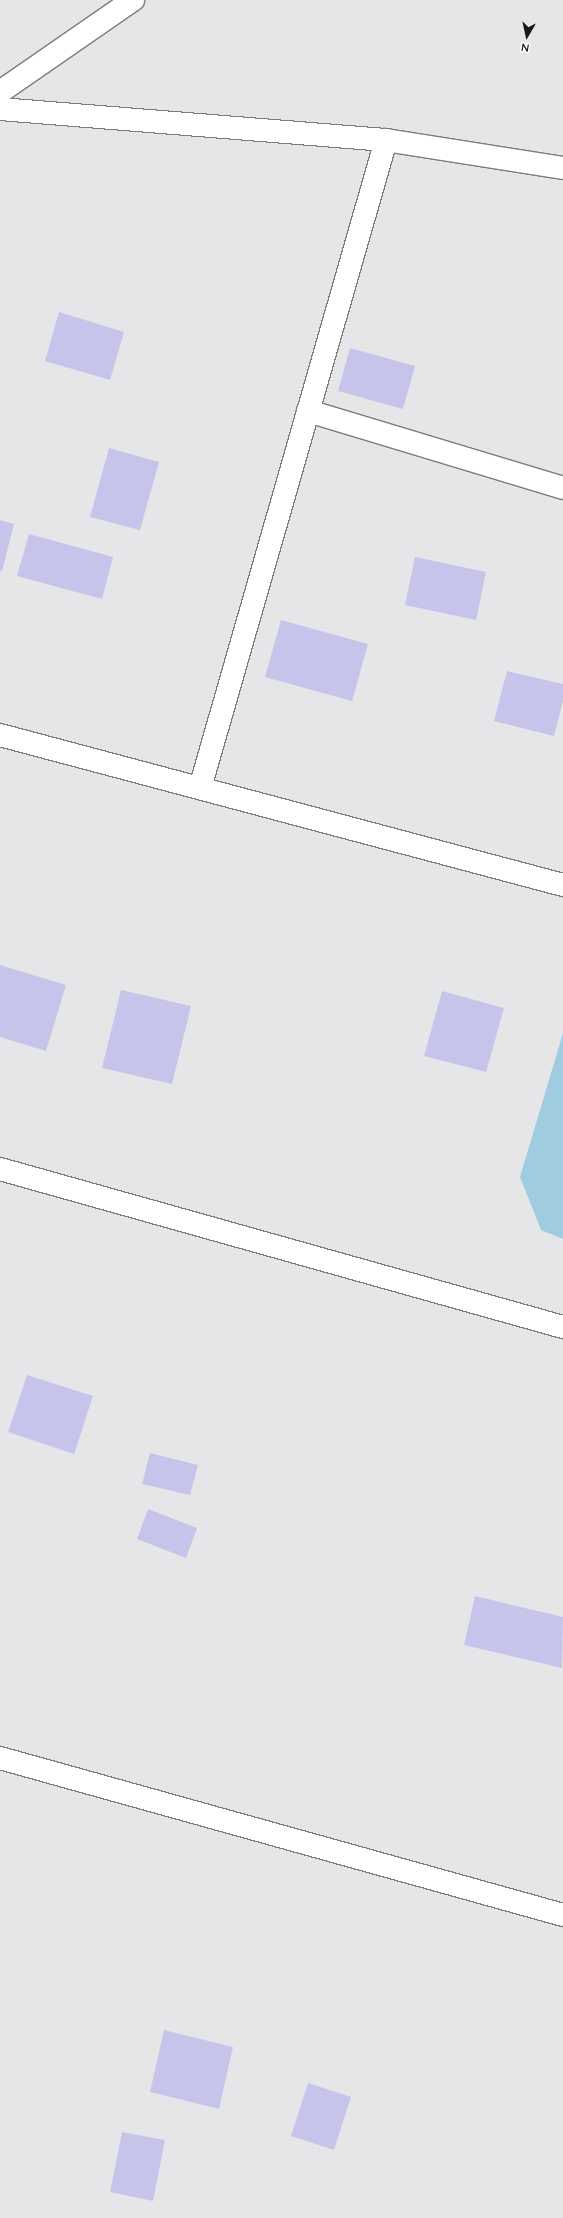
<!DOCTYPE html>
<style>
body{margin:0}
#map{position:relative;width:563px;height:2218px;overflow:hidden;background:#e6e6e8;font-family:Quicksand,sans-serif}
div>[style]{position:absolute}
.water>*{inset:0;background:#9fcddf}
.building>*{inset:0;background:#c7c4eb}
.roads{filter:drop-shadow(1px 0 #7b7b7c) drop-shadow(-1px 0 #7b7b7c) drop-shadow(0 1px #7b7b7c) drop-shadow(0 -1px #7b7b7c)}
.minor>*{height:22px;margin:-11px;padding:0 11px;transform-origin:11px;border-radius:11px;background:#fff}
span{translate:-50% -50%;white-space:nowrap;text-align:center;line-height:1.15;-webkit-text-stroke:4px #fff;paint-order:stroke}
.north{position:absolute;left:507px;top:16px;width:40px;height:40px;-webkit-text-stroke:3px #fff;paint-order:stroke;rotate:189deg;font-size:11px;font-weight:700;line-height:16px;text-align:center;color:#171718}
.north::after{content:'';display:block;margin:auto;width:14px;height:18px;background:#171718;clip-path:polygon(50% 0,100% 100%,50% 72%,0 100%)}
</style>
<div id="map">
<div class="water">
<i style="clip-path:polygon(563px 1033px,563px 1239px,541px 1230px,520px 1177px)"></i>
</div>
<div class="building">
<i style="clip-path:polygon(59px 312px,124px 332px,110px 380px,45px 361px)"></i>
<i style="clip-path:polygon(350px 348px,415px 366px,403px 409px,338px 391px)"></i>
<i style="clip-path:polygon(109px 448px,159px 462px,140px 530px,90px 517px)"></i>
<i style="clip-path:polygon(0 520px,14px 524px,2px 571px,0 571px)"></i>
<i style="clip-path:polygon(29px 534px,113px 557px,102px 599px,17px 576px)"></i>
<i style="clip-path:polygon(415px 557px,486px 572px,476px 620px,405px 605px)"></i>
<i style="clip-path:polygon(281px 620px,368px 644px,352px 701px,265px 677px)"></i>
<i style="clip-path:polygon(507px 671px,563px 684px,563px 701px,554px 736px,494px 721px)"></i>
<i style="clip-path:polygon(0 965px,66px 985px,46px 1051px,0 1037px)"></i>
<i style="clip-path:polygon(121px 990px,191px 1006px,172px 1084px,102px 1068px)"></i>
<i style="clip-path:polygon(442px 991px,504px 1008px,486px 1072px,424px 1056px)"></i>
<i style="clip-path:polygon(27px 1375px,93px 1396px,74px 1454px,8px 1432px)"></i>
<i style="clip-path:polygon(150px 1453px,198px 1465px,190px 1495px,142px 1484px)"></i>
<i style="clip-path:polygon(148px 1509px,197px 1528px,186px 1558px,137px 1539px)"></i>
<i style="clip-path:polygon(475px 1596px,563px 1617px,562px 1668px,464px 1645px)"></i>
<i style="clip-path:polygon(164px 2030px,233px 2047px,219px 2109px,150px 2092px)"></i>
<i style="clip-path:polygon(308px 2083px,351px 2097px,334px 2150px,291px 2136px)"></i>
<i style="clip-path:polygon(122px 2132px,165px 2140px,153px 2201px,110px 2192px)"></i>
</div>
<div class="roads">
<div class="minor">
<i style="left:0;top:92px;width:162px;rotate:-34.7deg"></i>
<i style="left:0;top:109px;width:387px;rotate:4.6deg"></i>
<i style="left:386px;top:140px;width:179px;rotate:9deg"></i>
<i style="left:308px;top:411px;width:266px;rotate:16.8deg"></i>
<i style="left:0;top:735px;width:583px;rotate:14.92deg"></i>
<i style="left:200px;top:788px;width:674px;rotate:-73.98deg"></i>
<i style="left:0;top:1169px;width:585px;rotate:15.68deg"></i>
<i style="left:0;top:1758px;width:584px;rotate:15.58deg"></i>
</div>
</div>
<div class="north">N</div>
</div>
